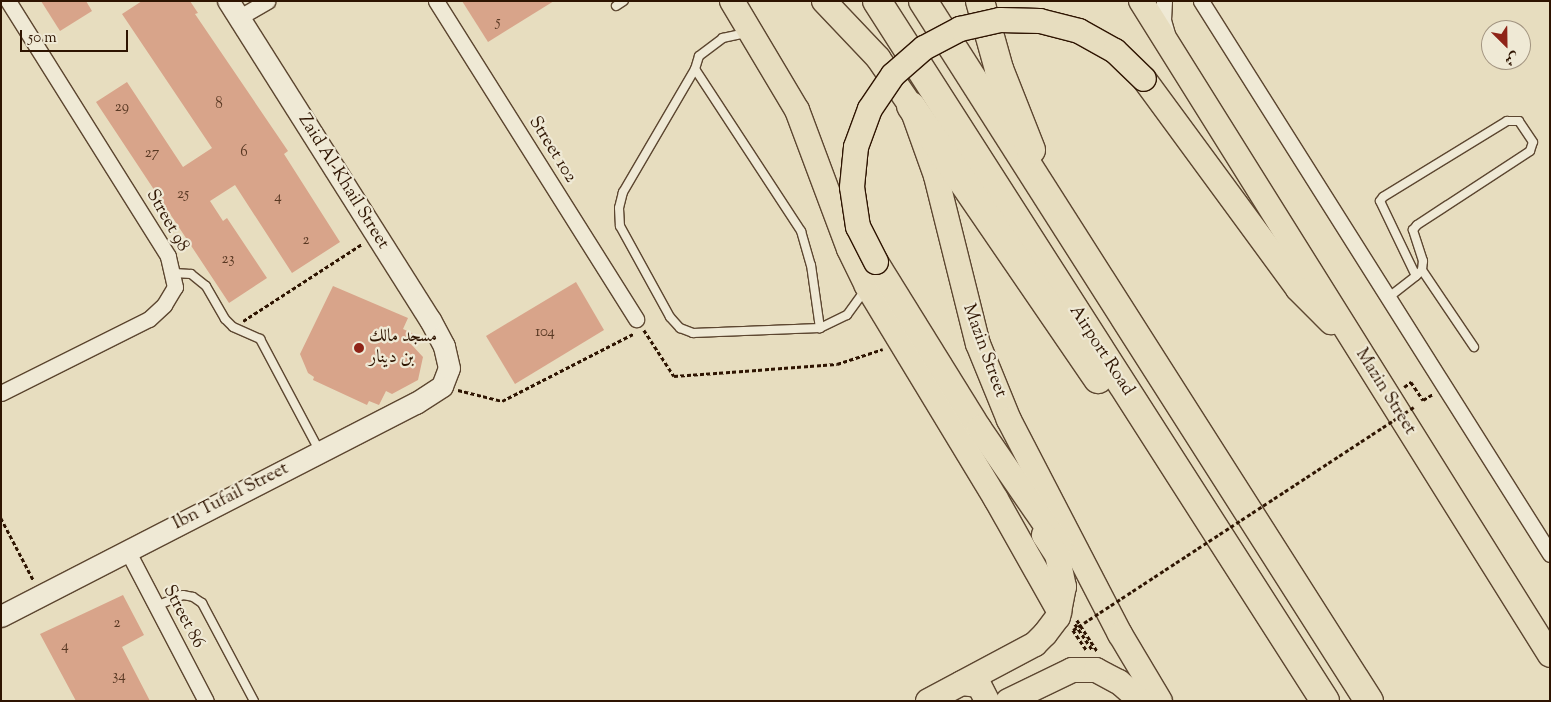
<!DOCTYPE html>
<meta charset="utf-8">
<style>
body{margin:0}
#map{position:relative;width:1551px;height:702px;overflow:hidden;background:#e7ddbf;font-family:"Sorts Mill Goudy",Amiri,serif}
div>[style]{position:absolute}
.building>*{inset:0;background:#d8a48a}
.path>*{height:2.5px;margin-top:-1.25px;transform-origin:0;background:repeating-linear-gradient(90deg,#2e1401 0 4px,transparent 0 6.5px)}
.roads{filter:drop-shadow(1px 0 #5c4630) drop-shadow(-1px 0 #5c4630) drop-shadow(0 1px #5c4630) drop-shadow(0 -1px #5c4630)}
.lane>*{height:8px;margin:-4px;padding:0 4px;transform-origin:4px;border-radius:4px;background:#efe9d5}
.street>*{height:15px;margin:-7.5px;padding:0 7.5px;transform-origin:7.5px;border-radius:7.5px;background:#efe9d5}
.secondary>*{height:21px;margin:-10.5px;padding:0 10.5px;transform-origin:10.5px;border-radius:10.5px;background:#efe9d5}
.primary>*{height:24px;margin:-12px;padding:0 12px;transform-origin:12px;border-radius:12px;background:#e7ddbf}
.highway>*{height:28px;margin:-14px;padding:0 14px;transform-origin:14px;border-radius:14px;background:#e7ddbf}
.path-bridge>*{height:2.5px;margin-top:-1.25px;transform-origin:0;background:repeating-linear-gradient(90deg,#2e1401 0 4px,transparent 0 6.5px)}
.bridges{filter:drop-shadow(1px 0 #2e1401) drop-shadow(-1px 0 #2e1401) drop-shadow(0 1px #2e1401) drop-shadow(0 -1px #2e1401)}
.primary-bridge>*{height:24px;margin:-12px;padding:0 12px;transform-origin:12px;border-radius:12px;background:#e7ddbf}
.dots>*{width:14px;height:14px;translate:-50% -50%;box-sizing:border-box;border:2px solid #efe9d5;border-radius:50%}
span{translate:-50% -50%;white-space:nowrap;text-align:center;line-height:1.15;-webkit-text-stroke:4.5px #efe9d5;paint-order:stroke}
.number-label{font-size:15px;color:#583823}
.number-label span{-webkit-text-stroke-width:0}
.street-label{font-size:18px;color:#2e1401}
.poi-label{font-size:18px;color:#2e1401}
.left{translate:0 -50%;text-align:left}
.frame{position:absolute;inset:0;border:2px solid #2e1401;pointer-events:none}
.north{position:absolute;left:1481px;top:20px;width:50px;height:50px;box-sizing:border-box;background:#efe9d5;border:1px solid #a29480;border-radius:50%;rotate:157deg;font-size:14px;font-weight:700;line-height:20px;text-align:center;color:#2e1401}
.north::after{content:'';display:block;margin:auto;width:18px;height:22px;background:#8f2418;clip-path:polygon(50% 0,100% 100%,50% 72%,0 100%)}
.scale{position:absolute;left:20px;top:30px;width:108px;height:22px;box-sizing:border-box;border:2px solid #2e1401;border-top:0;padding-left:6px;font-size:15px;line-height:18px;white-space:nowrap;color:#2e1401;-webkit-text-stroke:4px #efe9d5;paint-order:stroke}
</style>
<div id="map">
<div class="building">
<i style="clip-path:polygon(41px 1px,86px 1px,92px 11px,60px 31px)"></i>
<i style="clip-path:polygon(142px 1px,190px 1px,198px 13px,195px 14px,288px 151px,284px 154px,340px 242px,292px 273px,235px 185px,210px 201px,223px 221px,227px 218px,267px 278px,229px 303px,96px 102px,127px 82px,183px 167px,212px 148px,122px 14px)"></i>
<i style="clip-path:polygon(462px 1px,554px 1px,488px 42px)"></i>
<i style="clip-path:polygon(576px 282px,604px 330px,515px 384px,486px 336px)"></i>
<i style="clip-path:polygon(333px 286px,408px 318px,403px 329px,414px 334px,409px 342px,423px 357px,418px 380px,392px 394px,386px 391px,379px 405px,369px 401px,367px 405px,313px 380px,314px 377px,308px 373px,300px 354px)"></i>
<i style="clip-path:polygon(123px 595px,144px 635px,122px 647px,150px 701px,76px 701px,40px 634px)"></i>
</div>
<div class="path">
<i style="left:243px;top:321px;width:142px;rotate:-32.9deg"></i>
<i style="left:644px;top:330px;width:55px;rotate:56.9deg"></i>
<i style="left:674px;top:376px;width:163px;rotate:-4.2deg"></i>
<i style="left:837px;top:364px;width:48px;rotate:-18.1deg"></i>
<i style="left:1404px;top:387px;width:9px;rotate:-36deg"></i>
<i style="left:1411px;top:382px;width:22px;rotate:56deg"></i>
<i style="left:1423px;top:400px;width:12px;rotate:-31deg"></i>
<i style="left:458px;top:390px;width:45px;rotate:14deg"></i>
<i style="left:502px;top:401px;width:149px;rotate:-27.1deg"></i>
<i style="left:1px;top:518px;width:71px;rotate:62.4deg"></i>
<i style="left:1077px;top:620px;width:38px;rotate:57deg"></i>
<i style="left:1075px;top:624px;width:32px;rotate:56deg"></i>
<i style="left:1073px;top:630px;width:25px;rotate:56deg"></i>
</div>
<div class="roads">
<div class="lane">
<i style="left:616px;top:6px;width:9px;rotate:-32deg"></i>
<i style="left:746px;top:33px;width:24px;rotate:168deg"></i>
<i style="left:723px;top:38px;width:30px;rotate:143deg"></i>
<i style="left:699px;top:56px;width:14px;rotate:107deg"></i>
<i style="left:695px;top:69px;width:143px;rotate:120.3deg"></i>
<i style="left:623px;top:192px;width:16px;rotate:104deg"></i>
<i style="left:619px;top:208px;width:18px;rotate:87deg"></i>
<i style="left:620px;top:226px;width:104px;rotate:61.2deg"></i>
<i style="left:670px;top:317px;width:15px;rotate:48deg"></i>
<i style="left:680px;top:328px;width:14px;rotate:21deg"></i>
<i style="left:693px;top:333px;width:127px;rotate:-2.3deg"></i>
<i style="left:820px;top:328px;width:30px;rotate:-26deg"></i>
<i style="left:847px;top:315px;width:31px;rotate:-54deg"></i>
<i style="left:695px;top:69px;width:194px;rotate:56.8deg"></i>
<i style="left:801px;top:231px;width:35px;rotate:74deg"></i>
<i style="left:811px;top:265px;width:64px;rotate:81.9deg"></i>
<i style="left:1422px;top:270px;width:93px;rotate:56deg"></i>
<i style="left:174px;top:273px;width:17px;rotate:3deg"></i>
<i style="left:191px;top:274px;width:19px;rotate:39deg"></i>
<i style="left:206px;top:286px;width:38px;rotate:60deg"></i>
<i style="left:225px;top:319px;width:11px;rotate:45deg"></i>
<i style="left:233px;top:327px;width:30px;rotate:24deg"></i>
<i style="left:260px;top:339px;width:126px;rotate:62deg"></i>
<i style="left:1389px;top:297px;width:34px;rotate:-38deg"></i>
<i style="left:1416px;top:276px;width:8px;rotate:-45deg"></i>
<i style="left:1422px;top:270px;width:9px;rotate:-84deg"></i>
<i style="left:1423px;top:261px;width:33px;rotate:-108deg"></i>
<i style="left:1413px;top:230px;width:6px;rotate:-51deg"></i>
<i style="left:1417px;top:225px;width:135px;rotate:-33.2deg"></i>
<i style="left:1530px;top:151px;width:9px;rotate:-72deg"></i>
<i style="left:1533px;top:142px;width:25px;rotate:-124deg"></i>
<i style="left:1519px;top:121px;width:12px;rotate:180deg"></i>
<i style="left:1507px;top:121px;width:145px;rotate:148.5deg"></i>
<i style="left:1383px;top:197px;width:5px;rotate:127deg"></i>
<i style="left:1380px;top:201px;width:83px;rotate:64.4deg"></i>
<i style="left:156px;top:606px;width:29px;rotate:-22deg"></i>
<i style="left:183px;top:595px;width:10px;rotate:11deg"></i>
<i style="left:193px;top:597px;width:11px;rotate:34deg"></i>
<i style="left:202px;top:603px;width:111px;rotate:62deg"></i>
</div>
<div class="street">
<i style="left:436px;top:1px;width:376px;rotate:57.8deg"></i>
<i style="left:1164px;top:1px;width:19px;rotate:93deg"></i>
<i style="left:1163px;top:20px;width:15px;rotate:74deg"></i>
<i style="left:1201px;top:1px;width:654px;rotate:57.74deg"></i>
<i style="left:238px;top:18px;width:34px;rotate:-30deg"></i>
<i style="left:1px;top:393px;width:165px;rotate:-26.6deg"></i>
<i style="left:149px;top:319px;width:21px;rotate:-43deg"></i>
<i style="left:164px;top:305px;width:21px;rotate:-59deg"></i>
<i style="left:175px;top:287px;width:32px;rotate:-103deg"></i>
<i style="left:168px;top:256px;width:301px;rotate:-122.1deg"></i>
<i style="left:127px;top:550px;width:170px;rotate:62.4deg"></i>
</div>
<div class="secondary">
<i style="left:1px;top:616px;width:466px;rotate:-27.2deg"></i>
<i style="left:416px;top:403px;width:31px;rotate:-33deg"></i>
<i style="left:442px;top:386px;width:19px;rotate:-69deg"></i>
<i style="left:449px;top:368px;width:23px;rotate:-103deg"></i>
<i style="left:444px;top:346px;width:30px;rotate:-118deg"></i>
<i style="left:430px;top:320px;width:378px;rotate:-122.3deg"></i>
</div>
<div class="primary">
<i style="left:732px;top:1px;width:127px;rotate:59.2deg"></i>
<i style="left:797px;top:110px;width:148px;rotate:69.5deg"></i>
<i style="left:849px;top:249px;width:41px;rotate:64.1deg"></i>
<i style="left:867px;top:286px;width:249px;rotate:58.8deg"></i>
<i style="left:996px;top:499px;width:129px;rotate:60.6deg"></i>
<i style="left:824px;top:1px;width:79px;rotate:46.5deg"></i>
<i style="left:878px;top:58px;width:58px;rotate:55.5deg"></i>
<i style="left:911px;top:106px;width:74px;rotate:70.3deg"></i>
<i style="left:936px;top:176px;width:173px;rotate:76deg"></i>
<i style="left:978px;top:344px;width:82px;rotate:67.8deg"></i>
<i style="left:1009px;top:420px;width:241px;rotate:62.6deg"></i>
<i style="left:1120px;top:634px;width:78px;rotate:59.2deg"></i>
<i style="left:1141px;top:1px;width:771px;rotate:57.98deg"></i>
<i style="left:1144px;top:79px;width:260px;rotate:53.7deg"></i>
<i style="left:1298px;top:289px;width:47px;rotate:45deg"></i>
<i style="left:876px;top:262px;width:195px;rotate:58.2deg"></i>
<i style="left:979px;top:428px;width:143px;rotate:55.5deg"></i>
<i style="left:962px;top:683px;width:17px;rotate:7deg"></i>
<i style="left:979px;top:685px;width:18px;rotate:63deg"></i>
<i style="left:928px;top:701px;width:121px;rotate:-28deg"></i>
<i style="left:1035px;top:644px;width:14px;rotate:-45deg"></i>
<i style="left:1045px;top:634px;width:21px;rotate:-53deg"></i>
<i style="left:1058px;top:617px;width:31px;rotate:-79deg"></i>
<i style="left:1064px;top:587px;width:33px;rotate:-102deg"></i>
<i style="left:1057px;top:555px;width:24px;rotate:-123deg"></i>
<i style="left:1008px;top:701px;width:71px;rotate:-25.8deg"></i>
<i style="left:1072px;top:670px;width:24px"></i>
<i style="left:1096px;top:670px;width:26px;rotate:28deg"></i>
<i style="left:1119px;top:682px;width:29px;rotate:41deg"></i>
</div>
<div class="highway">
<i style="left:877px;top:1px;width:831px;rotate:57.38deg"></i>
<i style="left:923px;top:1px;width:830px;rotate:57.5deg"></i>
<i style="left:980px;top:1px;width:71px;rotate:74.4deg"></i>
<i style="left:999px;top:69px;width:87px;rotate:68.4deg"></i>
<i style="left:911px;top:106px;width:331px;rotate:55.6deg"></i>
</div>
</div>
<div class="path-bridge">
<i style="left:1073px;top:630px;width:409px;rotate:-33.2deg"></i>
</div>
<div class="bridges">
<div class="primary-bridge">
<i style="left:876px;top:262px;width:39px;rotate:-117deg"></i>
<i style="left:858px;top:227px;width:40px;rotate:-98.5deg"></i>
<i style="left:852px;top:187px;width:40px;rotate:-84.3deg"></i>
<i style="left:856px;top:147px;width:40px;rotate:-69.8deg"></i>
<i style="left:870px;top:109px;width:41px;rotate:-55.9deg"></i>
<i style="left:893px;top:75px;width:41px;rotate:-41.1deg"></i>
<i style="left:924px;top:48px;width:41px;rotate:-27.8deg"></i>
<i style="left:960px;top:29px;width:41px;rotate:-12.7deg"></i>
<i style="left:1000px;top:20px;width:40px;rotate:1.4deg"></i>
<i style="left:1040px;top:21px;width:40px;rotate:14.4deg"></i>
<i style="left:1079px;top:31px;width:41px;rotate:29.1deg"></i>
<i style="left:1115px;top:51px;width:40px;rotate:44deg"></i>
</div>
</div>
<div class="dots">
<i style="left:359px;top:348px;background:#8f2418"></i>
</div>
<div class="number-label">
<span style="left:498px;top:23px">5</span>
<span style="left:219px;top:105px">8</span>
<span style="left:122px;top:108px">29</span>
<span style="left:244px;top:153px">6</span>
<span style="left:152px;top:154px">27</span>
<span style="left:183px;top:195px">25</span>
<span style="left:278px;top:198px">4</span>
<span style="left:306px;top:241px">2</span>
<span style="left:228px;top:260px">23</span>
<span style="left:545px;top:333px">104</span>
<span style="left:117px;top:624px">2</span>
<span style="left:65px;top:647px">4</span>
<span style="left:119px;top:677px">34</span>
</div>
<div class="street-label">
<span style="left:552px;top:150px;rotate:58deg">Street 102</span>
<span style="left:343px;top:182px;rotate:58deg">Zaid Al-Khail Street</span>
<span style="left:167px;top:221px;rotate:60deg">Street 98</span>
<span style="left:984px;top:351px;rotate:70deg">Mazin Street</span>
<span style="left:1101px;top:351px;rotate:57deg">Airport Road</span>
<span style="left:1385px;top:392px;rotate:58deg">Mazin Street</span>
<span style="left:231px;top:497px;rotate:-27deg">Ibn Tufail Street</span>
<span style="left:183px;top:617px;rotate:62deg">Street 86</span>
</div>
<div class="poi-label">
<span class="left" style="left:369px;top:348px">مسجد مالك<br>بن دينار</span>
</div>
<div class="frame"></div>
<div class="north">ش</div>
<div class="scale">50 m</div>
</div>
